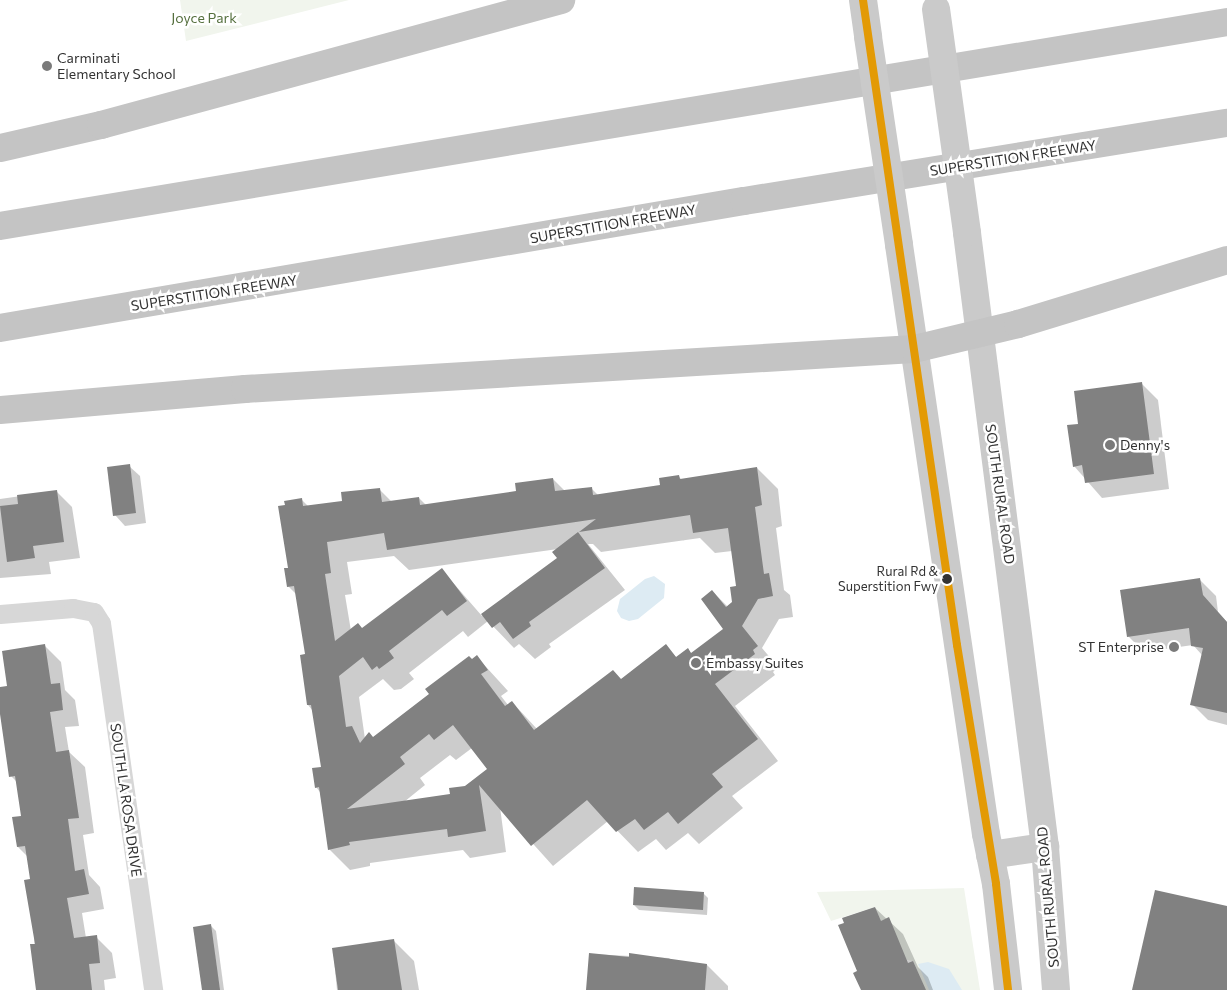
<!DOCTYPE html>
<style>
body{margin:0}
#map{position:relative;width:1227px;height:990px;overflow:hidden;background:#fff;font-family:Commissioner,sans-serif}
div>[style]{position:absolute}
.green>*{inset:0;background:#f1f5ed}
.water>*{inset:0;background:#ddebf3}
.shadow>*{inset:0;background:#0003}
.building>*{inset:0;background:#818181}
.street>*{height:19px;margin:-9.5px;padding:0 9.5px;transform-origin:9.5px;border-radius:9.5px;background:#d7d7d7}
.primary>*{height:28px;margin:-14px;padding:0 14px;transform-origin:14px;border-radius:14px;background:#cacaca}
.highway>*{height:28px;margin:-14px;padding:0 14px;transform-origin:14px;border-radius:14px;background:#c4c4c4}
.primary-bridge>*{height:28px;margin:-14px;padding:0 14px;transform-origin:14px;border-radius:14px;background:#cacaca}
.bus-1>*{height:8px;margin:-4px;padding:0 4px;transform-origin:4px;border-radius:4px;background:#e39a05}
.dots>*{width:14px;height:14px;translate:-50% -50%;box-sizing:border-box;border:2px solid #fff;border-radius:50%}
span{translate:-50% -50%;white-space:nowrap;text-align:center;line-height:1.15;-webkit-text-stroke:5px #fff;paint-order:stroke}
.bus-label{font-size:13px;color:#333}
.right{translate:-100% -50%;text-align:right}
.park-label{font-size:14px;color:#56703f}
.poi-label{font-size:14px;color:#333}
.left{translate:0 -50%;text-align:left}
.street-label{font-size:14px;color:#333}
</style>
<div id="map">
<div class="green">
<i style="clip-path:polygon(180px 0,349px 0,186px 41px)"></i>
<i style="clip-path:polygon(964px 888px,980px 990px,915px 990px,924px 986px,913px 961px,894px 957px,889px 918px,881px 921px,875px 907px,831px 921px,817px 892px)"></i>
</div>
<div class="water">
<i style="clip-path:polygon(654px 576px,665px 584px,664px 598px,638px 619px,629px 621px,621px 618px,617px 611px,620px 599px,645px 579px)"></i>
<i style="clip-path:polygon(928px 962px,949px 969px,962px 990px,929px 990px,918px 964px)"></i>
</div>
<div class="shadow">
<i style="clip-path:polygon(1142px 384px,1158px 400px,1169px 489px,1102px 498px,1074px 466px,1079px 425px)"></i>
<i style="clip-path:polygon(129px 466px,140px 476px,146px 523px,125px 526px,115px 515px)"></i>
<i style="clip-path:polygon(evenodd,757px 468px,778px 489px,782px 526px,776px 528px,784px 590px,790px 595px,793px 617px,779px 619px,762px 648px,778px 667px,773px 672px,775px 675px,735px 706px,778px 761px,732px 796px,743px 808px,699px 844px,688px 833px,666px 850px,656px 839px,638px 852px,608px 821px,553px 866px,500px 807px,506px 852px,470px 858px,463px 850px,370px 863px,370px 866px,350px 870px,329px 849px,320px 792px,316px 787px,322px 769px,313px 711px,308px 705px,306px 655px,297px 595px,288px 586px,302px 500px,309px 507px,343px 502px,379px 489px,392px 502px,419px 498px,426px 505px,517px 492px,553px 479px,565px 491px,591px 488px,598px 495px,662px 487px,678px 476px,682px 480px,757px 468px,700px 538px,715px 553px,732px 551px,738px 587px,734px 603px,728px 607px,712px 591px,725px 629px,692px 654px,688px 650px,677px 658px,666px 646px,622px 680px,537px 729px,512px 702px,508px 705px,501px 696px,508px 691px,477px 657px,373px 738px,365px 739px,359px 697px,383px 679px,394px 690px,401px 689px,414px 679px,409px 673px,463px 631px,468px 637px,488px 621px,514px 648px,519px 644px,535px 659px,551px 647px,549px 644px,625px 590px,588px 544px,593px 544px,601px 552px,700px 538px,757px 468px,558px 549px,559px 559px,482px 616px,442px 570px,363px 629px,351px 631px,345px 595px,352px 594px,347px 562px,394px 556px,409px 570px,558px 549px,757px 468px,472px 748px,489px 769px,451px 796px,404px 802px,425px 785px,420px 778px,450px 755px,456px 760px,472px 748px)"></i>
<i style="clip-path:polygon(56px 491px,72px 507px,80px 558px,49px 562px,51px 574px,0 578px,0 499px)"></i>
<i style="clip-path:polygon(1200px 580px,1216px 596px,1218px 612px,1227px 622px,1227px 725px,1208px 720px,1192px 704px,1202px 655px,1193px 645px,1144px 652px,1128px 636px)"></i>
<i style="clip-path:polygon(45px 646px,61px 662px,65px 690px,75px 700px,79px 726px,65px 727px,69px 752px,85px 767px,94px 833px,83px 835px,89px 875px,100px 887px,104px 909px,82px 913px,86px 938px,96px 937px,112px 953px,116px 978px,104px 980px,105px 990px,37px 990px,31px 880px,28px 857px,18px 847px,22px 817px,18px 783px,11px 776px,0 710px,0 688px,9px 687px)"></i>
<i style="clip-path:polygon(703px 893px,708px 898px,707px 915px,639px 910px,634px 905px)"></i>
<i style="clip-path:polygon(875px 908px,903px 934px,918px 967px,928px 977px,933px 990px,862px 990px,859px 972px)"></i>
<i style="clip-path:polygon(211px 926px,216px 931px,224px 990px,203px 990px)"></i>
<i style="clip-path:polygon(393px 940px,414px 961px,419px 990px,337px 990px,333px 949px)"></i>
<i style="clip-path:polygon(591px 954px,669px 958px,673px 962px,707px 965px,728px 986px,728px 990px,587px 990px)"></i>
</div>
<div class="building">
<i style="clip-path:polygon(1142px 382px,1154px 474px,1085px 483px,1082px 465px,1073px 467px,1067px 425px,1078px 424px,1074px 391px)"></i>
<i style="clip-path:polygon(130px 464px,136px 513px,113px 516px,107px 467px)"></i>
<i style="clip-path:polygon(evenodd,757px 467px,762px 505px,755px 507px,764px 574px,769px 573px,773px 596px,758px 599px,742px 626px,758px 646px,753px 650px,755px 654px,715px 684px,758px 739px,712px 774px,723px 787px,678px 824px,668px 812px,644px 830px,635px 819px,616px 832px,587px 800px,531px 846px,479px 785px,486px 831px,448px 837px,447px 829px,349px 842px,350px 845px,328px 850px,319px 787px,315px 788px,312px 768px,321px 767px,311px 705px,307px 705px,300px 655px,305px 654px,294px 586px,287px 587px,284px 568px,288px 568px,278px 506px,285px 505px,284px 501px,302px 498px,303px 506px,342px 501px,341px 492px,380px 488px,382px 502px,419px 497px,420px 505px,516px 491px,515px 483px,553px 478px,555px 491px,592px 487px,593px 495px,660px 485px,659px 478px,679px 475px,680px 479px,757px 467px,690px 515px,693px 533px,728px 528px,736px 586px,730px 587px,732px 602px,726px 607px,712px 590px,701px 599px,723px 629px,691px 653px,688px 648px,676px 657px,666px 644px,621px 679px,613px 670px,534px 730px,512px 701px,505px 706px,481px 674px,488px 670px,477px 655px,472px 659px,469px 656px,425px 689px,429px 694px,373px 737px,369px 732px,360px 743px,352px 726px,346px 727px,339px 676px,363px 657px,372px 670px,377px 666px,379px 669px,394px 658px,389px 651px,442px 610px,447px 616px,467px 601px,442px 568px,362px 628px,358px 623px,335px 641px,325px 574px,331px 573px,327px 542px,384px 533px,387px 550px,596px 519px,579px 532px,690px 515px,757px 467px,453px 725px,487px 769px,465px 786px,449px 788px,450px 794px,347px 809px,405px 764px,400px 757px,429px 734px,434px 740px,453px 725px)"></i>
<i style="clip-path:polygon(57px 490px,64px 542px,33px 546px,35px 558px,7px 562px,0 506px,18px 504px,17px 495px)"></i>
<i style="clip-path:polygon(578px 532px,605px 568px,529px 622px,531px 626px,513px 639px,500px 622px,492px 628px,481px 614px,557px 558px,552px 552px)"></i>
<i style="clip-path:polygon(1200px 578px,1203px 595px,1227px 622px,1227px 713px,1190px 705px,1203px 648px,1191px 646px,1189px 628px,1127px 637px,1120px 590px)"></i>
<i style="clip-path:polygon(45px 644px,51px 684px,60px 683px,63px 710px,50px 712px,56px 752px,69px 750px,79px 818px,68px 819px,75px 871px,84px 869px,89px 894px,67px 898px,74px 938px,97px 935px,100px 963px,89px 964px,92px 990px,36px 990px,30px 944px,35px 944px,24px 880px,30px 879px,25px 846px,17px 847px,12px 817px,21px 816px,15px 776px,9px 777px,0 714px,0 687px,7px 686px,2px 651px)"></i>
<i style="clip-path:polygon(634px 887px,704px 892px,703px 910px,633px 905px)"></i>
<i style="clip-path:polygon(1155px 890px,1227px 906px,1227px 990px,1132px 990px)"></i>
<i style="clip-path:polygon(875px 907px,881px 921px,889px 917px,908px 963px,913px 961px,926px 990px,861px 990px,853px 973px,857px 971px,838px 925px,844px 923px,842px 918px)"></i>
<i style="clip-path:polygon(211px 924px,220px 990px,202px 990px,193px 927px)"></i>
<i style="clip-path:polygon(394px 939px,402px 990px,338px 990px,332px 948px)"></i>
<i style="clip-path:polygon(589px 953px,629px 957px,629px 953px,707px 964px,705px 990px,586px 990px)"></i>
</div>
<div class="street">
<i style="left:0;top:614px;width:73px;rotate:-4.7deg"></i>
<i style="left:73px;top:608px;width:21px;rotate:11deg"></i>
<i style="left:94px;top:612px;width:13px;rotate:58deg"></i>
<i style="left:101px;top:623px;width:371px;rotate:81.9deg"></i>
</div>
<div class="primary">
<i style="left:863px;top:0;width:37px;rotate:82deg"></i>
<i style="left:967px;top:233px;width:619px;rotate:82.76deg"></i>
<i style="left:1045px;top:847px;width:143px;rotate:85.6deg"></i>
<i style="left:899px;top:245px;width:595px;rotate:81.6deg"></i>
<i style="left:986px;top:834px;width:51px;rotate:78.7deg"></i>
<i style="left:996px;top:884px;width:107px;rotate:83.5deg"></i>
<i style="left:990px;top:855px;width:56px;rotate:-8.3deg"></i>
</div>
<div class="highway">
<i style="left:0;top:148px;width:104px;rotate:-12.8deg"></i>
<i style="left:101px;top:125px;width:477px;rotate:-15.2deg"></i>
<i style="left:0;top:226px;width:1244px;rotate:-9.44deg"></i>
<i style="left:0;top:328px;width:755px;rotate:-9.69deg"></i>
<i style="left:744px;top:201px;width:489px;rotate:-9.2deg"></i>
<i style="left:0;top:410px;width:246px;rotate:-4.9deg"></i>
<i style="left:245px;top:389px;width:670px;rotate:-3.42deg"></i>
<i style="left:914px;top:349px;width:107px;rotate:-13.5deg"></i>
<i style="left:1018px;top:324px;width:219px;rotate:-17deg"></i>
</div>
<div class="primary-bridge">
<i style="left:936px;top:9px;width:226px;rotate:82.1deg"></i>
<i style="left:868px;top:37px;width:210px;rotate:81.5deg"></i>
</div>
<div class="bus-1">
<i style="left:863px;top:0;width:652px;rotate:81.71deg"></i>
<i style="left:957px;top:645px;width:242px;rotate:80.7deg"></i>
<i style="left:996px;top:884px;width:107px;rotate:83.5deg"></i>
</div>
<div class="dots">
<i style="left:47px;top:66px;background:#7a7a7a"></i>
<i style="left:1110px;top:445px;background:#7a7a7a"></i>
<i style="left:947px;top:579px;background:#333"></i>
<i style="left:1174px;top:647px;background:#7a7a7a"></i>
<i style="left:696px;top:663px;background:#7a7a7a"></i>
</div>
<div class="bus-label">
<span class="right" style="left:938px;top:579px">Rural Rd &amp;<br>Superstition Fwy</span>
</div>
<div class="park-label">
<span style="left:204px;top:18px">Joyce Park</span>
</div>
<div class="poi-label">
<span class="left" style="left:57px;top:66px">Carminati<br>Elementary School</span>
<span class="left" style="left:1120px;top:445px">Denny's</span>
<span class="right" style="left:1164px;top:647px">ST Enterprise</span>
<span class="left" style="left:706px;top:663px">Embassy Suites</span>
</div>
<div class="street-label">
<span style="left:1013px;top:158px;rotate:-9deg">SUPERSTITION FREEWAY</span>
<span style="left:613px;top:224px;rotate:-10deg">SUPERSTITION FREEWAY</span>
<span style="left:214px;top:293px;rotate:-9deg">SUPERSTITION FREEWAY</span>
<span style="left:1000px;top:494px;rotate:82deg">SOUTH RURAL ROAD</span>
<span style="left:126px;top:800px;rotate:82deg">SOUTH LA ROSA DRIVE</span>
<span style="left:1048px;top:897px;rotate:-95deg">SOUTH RURAL ROAD</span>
</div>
</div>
